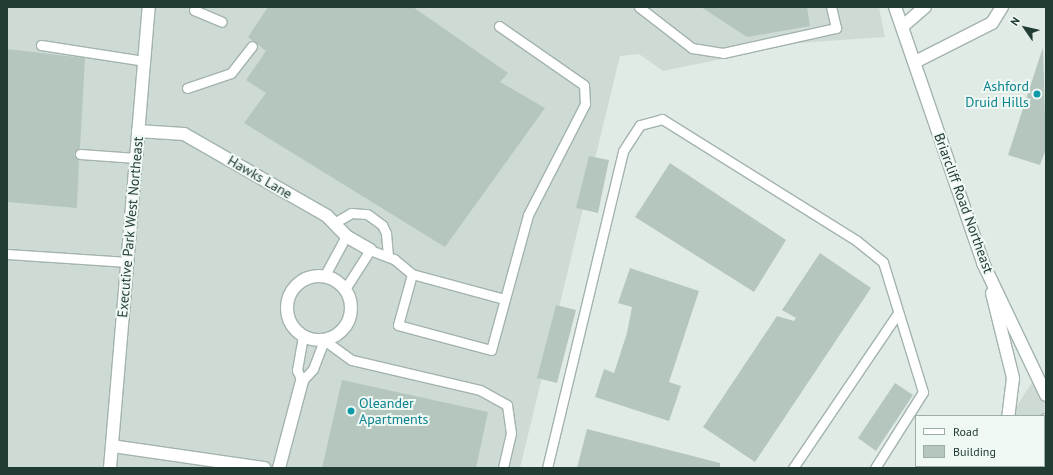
<!DOCTYPE html>
<style>
body{margin:0}
#map{position:relative;width:1053px;height:475px;overflow:hidden;background:#e0ebe6;font-family:"PT Sans",sans-serif}
div>[style]{position:absolute}
.built>*{inset:0;background:#cedbd5}
.building>*{inset:0;background:#b5c6bf}
.roads{filter:drop-shadow(1px 0 #a3b3ad) drop-shadow(-1px 0 #a3b3ad) drop-shadow(0 1px #a3b3ad) drop-shadow(0 -1px #a3b3ad)}
.service>*{height:9px;margin:-4.5px;padding:0 4.5px;transform-origin:4.5px;border-radius:4.5px;background:#fff}
.minor>*{height:12px;margin:-6px;padding:0 6px;transform-origin:6px;border-radius:6px;background:#fff}
.minor>.ring{margin:-6px;padding:0;box-sizing:content-box;background:none;border:12px solid #fff;border-radius:50%}
.secondary>*{height:12px;margin:-6px;padding:0 6px;transform-origin:6px;border-radius:6px;background:#fff}
.dots>*{width:11px;height:11px;translate:-50% -50%;box-sizing:border-box;border:2px solid #f0f8f4;border-radius:50%}
span{translate:-50% -50%;white-space:nowrap;text-align:center;line-height:1.15;-webkit-text-stroke:4px #f0f8f4;paint-order:stroke}
.culture-label{font-size:14px;color:#0d838f}
.right{translate:-100% -50%;text-align:right}
.left{translate:0 -50%;text-align:left}
.street-label{font-size:14px;color:#203c33}
.frame{position:absolute;inset:0;border:8px solid #203c33;pointer-events:none}
.legend{position:absolute;left:915px;top:415px;width:130px;height:52px;box-sizing:border-box;background:#f0f8f4;border:1px solid #9dada7;margin:0;padding:5px 7px;list-style:none;font-size:12px;color:#203c33}
.legend li{display:flex;align-items:center;gap:8px;height:20px}
.legend b{width:20px;border:1px solid #9dada7}
.north{position:absolute;left:1005px;top:8px;width:40px;height:40px;-webkit-text-stroke:3px #f0f8f4;paint-order:stroke;rotate:304deg;font-size:11px;font-weight:700;line-height:16px;text-align:center;color:#203c33}
.north::after{content:'';display:block;margin:auto;width:14px;height:18px;background:#203c33;clip-path:polygon(50% 0,100% 100%,50% 72%,0 100%)}
</style>
<div id="map">
<div class="built">
<i style="clip-path:polygon(7px 7px,879px 7px,885px 37px,799px 43px,663px 71px,639px 54px,620px 56px,520px 468px,7px 468px)"></i>
<i style="clip-path:polygon(1035px 378px,1046px 404px,1046px 468px,975px 468px,1044px 466px,1044px 416px,1010px 416px)"></i>
</div>
<div class="building">
<i style="clip-path:polygon(268px 7px,413px 7px,508px 73px,500px 82px,545px 108px,445px 247px,244px 123px,266px 93px,246px 80px,266px 51px,248px 37px)"></i>
<i style="clip-path:polygon(701px 7px,807px 7px,810px 26px,747px 37px)"></i>
<i style="clip-path:polygon(1043px 47px,1046px 149px,1040px 165px,1008px 155px)"></i>
<i style="clip-path:polygon(7px 49px,85px 58px,80px 148px,74px 154px,79px 160px,77px 208px,7px 202px)"></i>
<i style="clip-path:polygon(589px 156px,609px 160px,598px 213px,576px 208px)"></i>
<i style="clip-path:polygon(670px 163px,786px 240px,754px 292px,635px 217px)"></i>
<i style="clip-path:polygon(820px 253px,871px 288px,755px 462px,703px 427px,777px 316px,794px 321px,796px 318px,782px 310px)"></i>
<i style="clip-path:polygon(630px 268px,699px 291px,669px 382px,681px 386px,669px 421px,595px 397px,604px 369px,614px 373px,627px 333px,632px 307px,618px 303px)"></i>
<i style="clip-path:polygon(556px 305px,576px 310px,557px 383px,537px 378px)"></i>
<i style="clip-path:polygon(342px 380px,488px 412px,476px 468px,322px 468px)"></i>
<i style="clip-path:polygon(895px 383px,913px 395px,876px 451px,858px 438px)"></i>
<i style="clip-path:polygon(587px 429px,720px 463px,720px 468px,577px 468px)"></i>
</div>
<div class="roads">
<div class="service">
<i style="left:639px;top:7px;width:67px;rotate:37.7deg"></i>
<i style="left:692px;top:48px;width:31px;rotate:9deg"></i>
<i style="left:723px;top:53px;width:116px;rotate:-12.5deg"></i>
<i style="left:836px;top:28px;width:22px;rotate:-103deg"></i>
<i style="left:194px;top:10px;width:30px;rotate:23deg"></i>
<i style="left:499px;top:26px;width:103px;rotate:34.8deg"></i>
<i style="left:584px;top:85px;width:19px;rotate:87deg"></i>
<i style="left:585px;top:104px;width:125px;rotate:117.2deg"></i>
<i style="left:528px;top:215px;width:140px;rotate:105.3deg"></i>
<i style="left:491px;top:350px;width:96px;rotate:-165deg"></i>
<i style="left:398px;top:325px;width:53px;rotate:-74.6deg"></i>
<i style="left:412px;top:274px;width:95px;rotate:15.2deg"></i>
<i style="left:41px;top:45px;width:104px;rotate:8.8deg"></i>
<i style="left:187px;top:88px;width:46px;rotate:-18.8deg"></i>
<i style="left:231px;top:73px;width:34px;rotate:-52deg"></i>
<i style="left:80px;top:154px;width:56px;rotate:4.1deg"></i>
<i style="left:334px;top:223px;width:20px;rotate:-30deg"></i>
<i style="left:351px;top:213px;width:16px;rotate:4deg"></i>
<i style="left:367px;top:214px;width:19px;rotate:36deg"></i>
<i style="left:382px;top:225px;width:9px;rotate:63deg"></i>
<i style="left:386px;top:233px;width:23px;rotate:85deg"></i>
<i style="left:7px;top:254px;width:121px;rotate:3.8deg"></i>
<i style="left:325px;top:275px;width:44px;rotate:-61.7deg"></i>
<i style="left:345px;top:289px;width:46px;rotate:-57.3deg"></i>
<i style="left:370px;top:250px;width:26px;rotate:21deg"></i>
<i style="left:394px;top:259px;width:23px;rotate:40deg"></i>
<i style="left:303px;top:336px;width:35px;rotate:100deg"></i>
<i style="left:297px;top:370px;width:12px;rotate:66deg"></i>
<i style="left:302px;top:381px;width:16px;rotate:-47deg"></i>
<i style="left:313px;top:369px;width:31px;rotate:-69deg"></i>
<i style="left:324px;top:340px;width:34px;rotate:36deg"></i>
<i style="left:352px;top:360px;width:131px;rotate:13.2deg"></i>
<i style="left:480px;top:390px;width:31px;rotate:29deg"></i>
<i style="left:507px;top:405px;width:28px;rotate:82deg"></i>
<i style="left:511px;top:433px;width:36px;rotate:103deg"></i>
<i style="left:547px;top:468px;width:326px;rotate:-76.5deg"></i>
<i style="left:623px;top:151px;width:31px;rotate:-57deg"></i>
<i style="left:640px;top:125px;width:23px;rotate:-15deg"></i>
<i style="left:662px;top:119px;width:230px;rotate:32deg"></i>
<i style="left:857px;top:241px;width:33px;rotate:39deg"></i>
<i style="left:883px;top:262px;width:136px;rotate:72.9deg"></i>
<i style="left:923px;top:392px;width:90px;rotate:122.3deg"></i>
<i style="left:793px;top:468px;width:187px;rotate:-55.9deg"></i>
</div>
<div class="minor">
<i style="left:903px;top:26px;width:29px;rotate:-41deg"></i>
<i style="left:915px;top:62px;width:86px;rotate:-26.9deg"></i>
<i style="left:992px;top:23px;width:19px;rotate:-58deg"></i>
<i style="left:138px;top:131px;width:46px;rotate:3.7deg"></i>
<i style="left:184px;top:134px;width:165px;rotate:29.8deg"></i>
<i style="left:327px;top:216px;width:28px;rotate:46deg"></i>
<i style="left:346px;top:236px;width:28px;rotate:30deg"></i>
<i class="ring" style="left:287px;top:276px;width:52px;height:52px"></i>
<i style="left:1044px;top:421px;width:2px;rotate:-27deg"></i>
<i style="left:112px;top:446px;width:154px;rotate:8.2deg"></i>
<i style="left:110px;top:468px;width:463px;rotate:-85.2deg"></i>
<i style="left:279px;top:468px;width:90px;rotate:-75.2deg"></i>
</div>
<div class="secondary">
<i style="left:895px;top:7px;width:271px;rotate:71deg"></i>
<i style="left:983px;top:263px;width:146px;rotate:64.5deg"></i>
<i style="left:992px;top:293px;width:88px;rotate:76.1deg"></i>
<i style="left:1013px;top:378px;width:38px;rotate:97deg"></i>
<i style="left:1044px;top:458px;width:2px"></i>
<i style="left:982px;top:468px;width:2px;rotate:-63deg"></i>
<i style="left:992px;top:468px;width:4px;rotate:-27deg"></i>
</div>
</div>
<div class="dots">
<i style="left:1037px;top:94px;background:#0f9aa8"></i>
<i style="left:351px;top:411px;background:#0f9aa8"></i>
</div>
<div class="culture-label">
<span class="right" style="left:1029px;top:94px">Ashford<br>Druid Hills</span>
<span class="left" style="left:359px;top:411px">Oleander<br>Apartments</span>
</div>
<div class="street-label">
<span style="left:260px;top:177px;rotate:30deg">Hawks Lane</span>
<span style="left:964px;top:203px;rotate:70deg">Briarcliff Road Northeast</span>
<span style="left:130px;top:227px;rotate:-85deg">Executive Park West Northeast</span>
</div>
<div class="frame"></div>
<ul class="legend">
<li><b style="height:5px;background:#fff"></b>Road</li>
<li><b style="height:11px;background:#b5c6bf"></b>Building</li>
</ul>
<div class="north">N</div>
</div>
